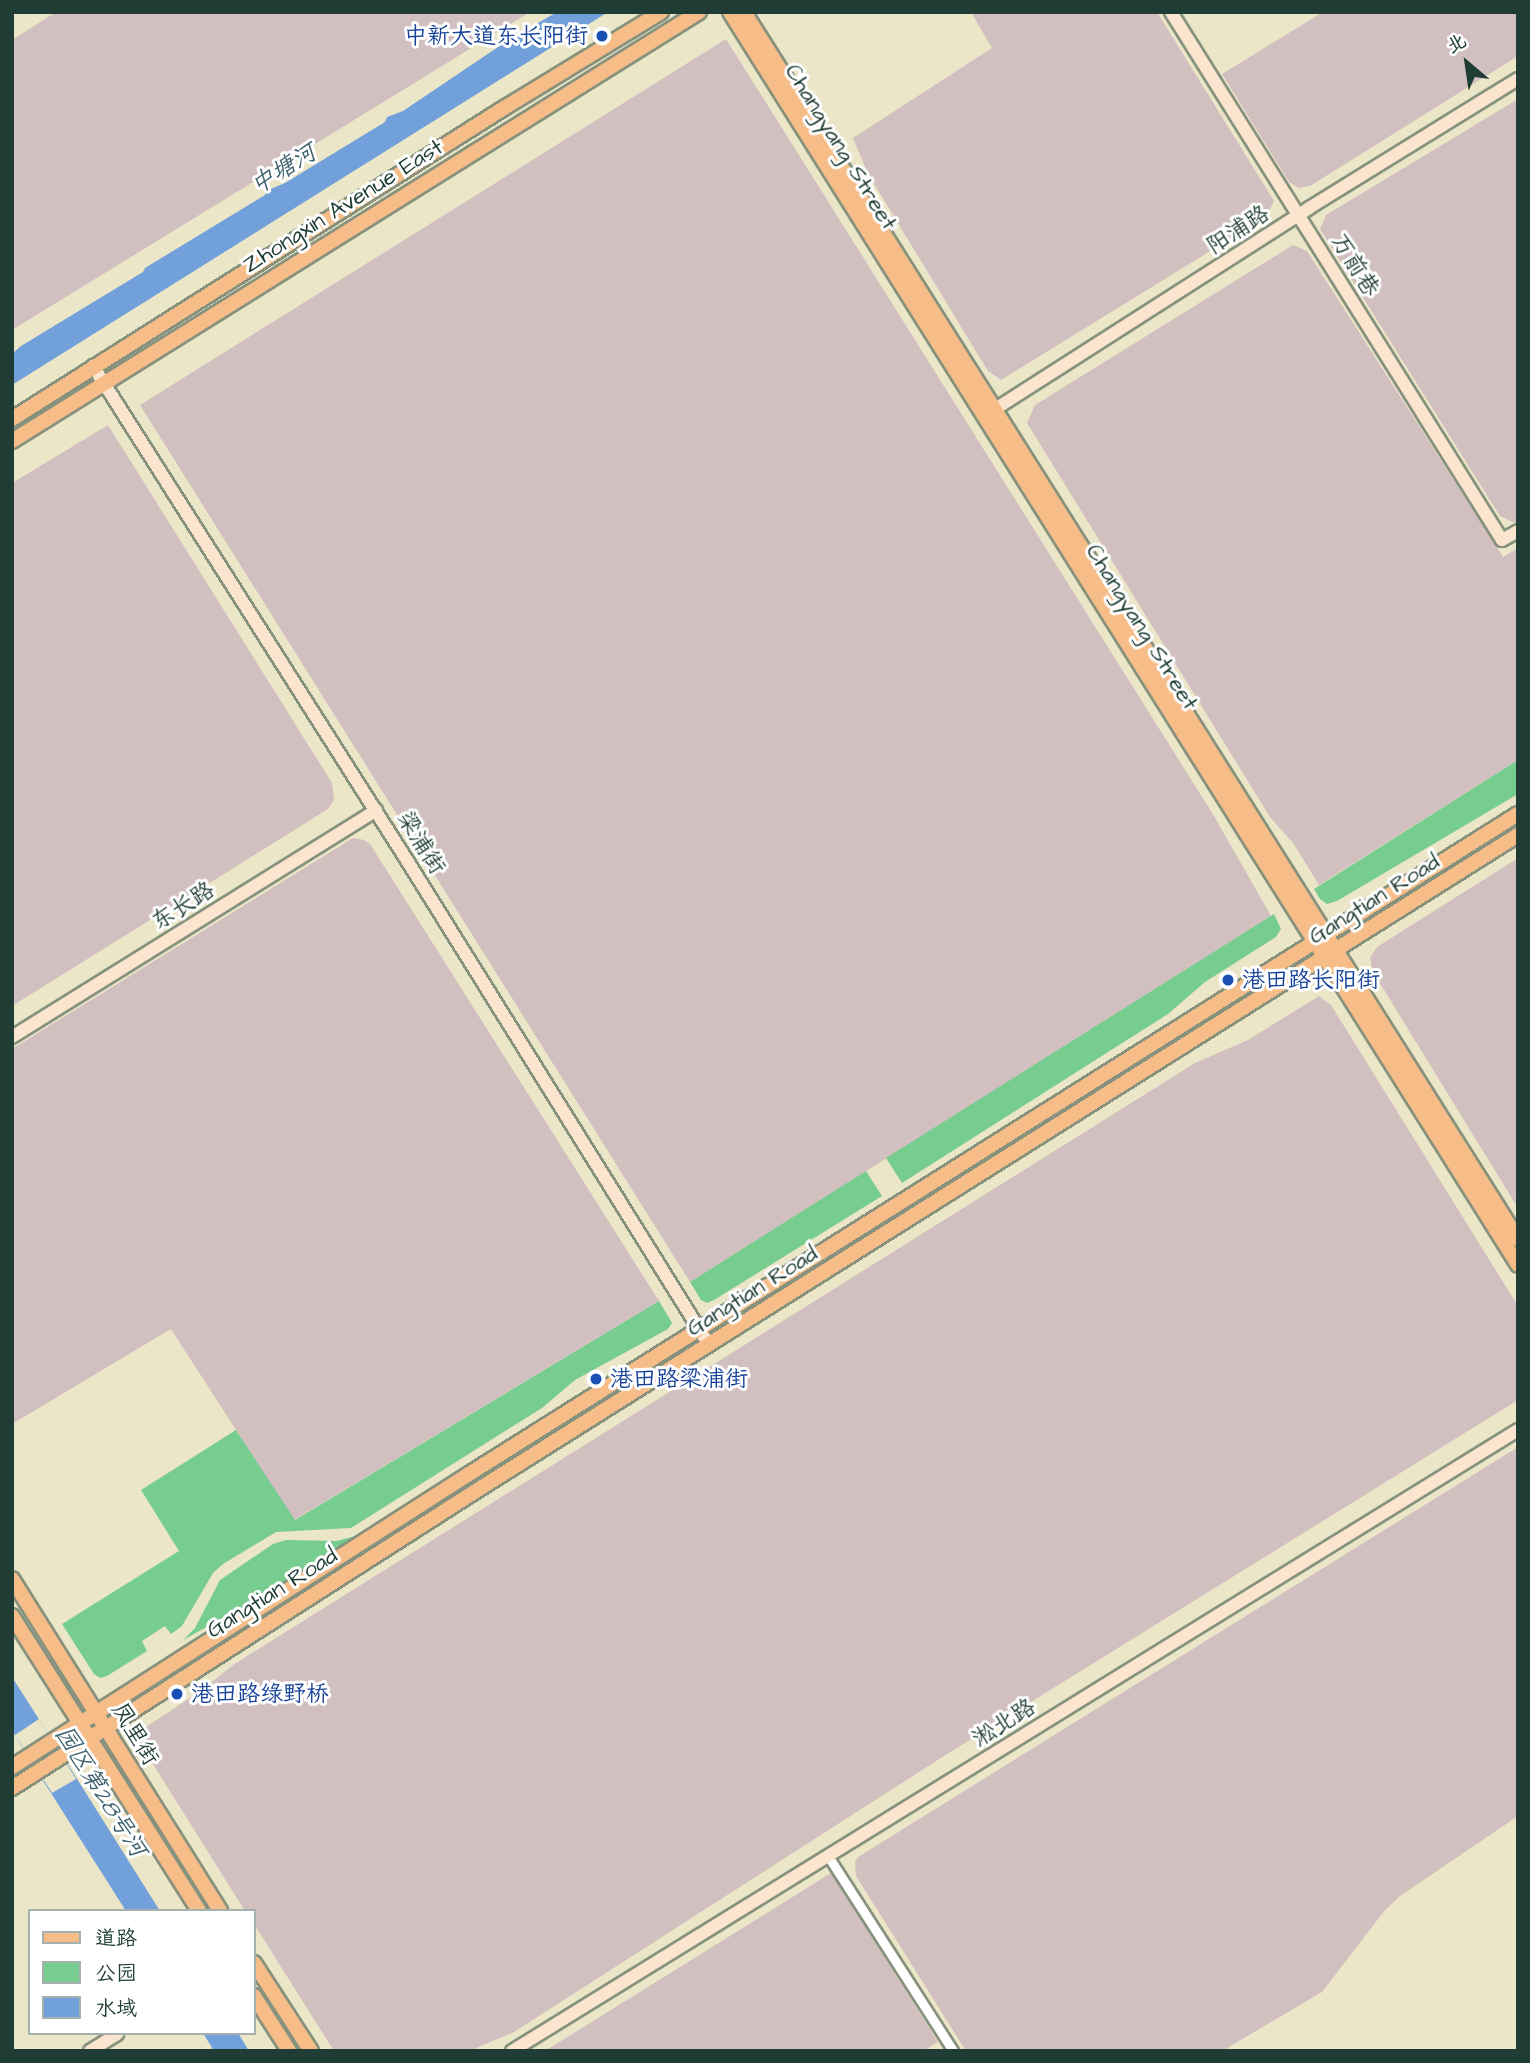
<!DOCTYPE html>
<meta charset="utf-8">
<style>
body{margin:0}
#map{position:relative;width:1530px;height:2063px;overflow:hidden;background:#ece6c8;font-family:"Architects Daughter","LXGW WenKai TC",sans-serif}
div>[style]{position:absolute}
.industrial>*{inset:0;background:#d2bfc0}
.green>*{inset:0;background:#77cc90}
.water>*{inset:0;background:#71a0da}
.pier>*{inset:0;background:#ece6c8}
.roads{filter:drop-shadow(2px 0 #86927e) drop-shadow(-2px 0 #86927e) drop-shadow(0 2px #86927e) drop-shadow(0 -2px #86927e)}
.street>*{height:9px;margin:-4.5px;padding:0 4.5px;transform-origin:4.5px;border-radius:4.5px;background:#fff}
.secondary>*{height:12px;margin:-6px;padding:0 6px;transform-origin:6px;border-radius:6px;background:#fce5cf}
.primary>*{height:14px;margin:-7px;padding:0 7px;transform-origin:7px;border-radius:7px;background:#f7bd88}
.dots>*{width:19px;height:19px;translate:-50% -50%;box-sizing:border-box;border:4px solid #fff;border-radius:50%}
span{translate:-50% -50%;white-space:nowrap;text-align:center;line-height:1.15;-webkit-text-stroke:6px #fff;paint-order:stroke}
.transit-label{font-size:23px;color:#164399}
.right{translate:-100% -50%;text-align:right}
.left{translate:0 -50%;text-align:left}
.street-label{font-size:23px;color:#1f3d34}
.water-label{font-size:24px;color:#3c606e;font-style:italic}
.frame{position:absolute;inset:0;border:14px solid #1f3d34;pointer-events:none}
.legend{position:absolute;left:28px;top:1909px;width:228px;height:126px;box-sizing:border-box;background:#fff;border:2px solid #a5b1ae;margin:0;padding:9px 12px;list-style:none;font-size:21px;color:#1f3d34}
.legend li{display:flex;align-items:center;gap:14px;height:35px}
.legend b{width:35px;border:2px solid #a5b1ae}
.north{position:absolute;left:1432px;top:28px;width:70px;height:70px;-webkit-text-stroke:5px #fff;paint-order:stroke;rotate:331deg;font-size:19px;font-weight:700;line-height:28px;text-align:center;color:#1f3d34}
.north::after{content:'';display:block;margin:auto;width:24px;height:32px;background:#1f3d34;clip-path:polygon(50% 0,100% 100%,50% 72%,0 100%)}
</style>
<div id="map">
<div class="industrial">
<i style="clip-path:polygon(56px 12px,530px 12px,12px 330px,12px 40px)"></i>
<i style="clip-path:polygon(971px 12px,1157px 12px,1274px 201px,1267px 216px,1001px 380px,988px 371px,868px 174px,853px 138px,992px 48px)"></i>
<i style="clip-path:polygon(1323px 12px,1518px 12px,1518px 56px,1310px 186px,1299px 188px,1289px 182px,1222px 74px)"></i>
<i style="clip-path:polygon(726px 39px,1214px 816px,1271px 916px,690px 1282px,140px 405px)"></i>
<i style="clip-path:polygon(1518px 99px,1518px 522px,1515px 523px,1500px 516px,1320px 229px,1326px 215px)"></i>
<i style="clip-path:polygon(1293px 245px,1307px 251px,1503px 557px,1518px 548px,1518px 760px,1319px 885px,1293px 843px,1270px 817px,1027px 423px,1035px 405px)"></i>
<i style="clip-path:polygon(108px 425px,332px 783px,334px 800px,328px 809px,12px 1006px,12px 483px)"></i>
<i style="clip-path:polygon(353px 838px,364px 840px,370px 844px,659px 1301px,294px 1520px,171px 1329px,12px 1424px,12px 1049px)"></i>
<i style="clip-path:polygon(1518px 858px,1518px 1208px,1373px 972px,1370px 958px,1377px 947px)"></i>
<i style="clip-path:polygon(1319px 996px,1331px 1005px,1518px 1306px,1518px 1400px,944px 1756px,514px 2032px,469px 2051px,334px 2051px,254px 1924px,254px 1911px,245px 1911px,141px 1745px,141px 1736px,146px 1727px,202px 1690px,233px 1665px,1195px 1063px,1248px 1040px)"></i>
<i style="clip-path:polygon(1518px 1447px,1518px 1816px,1400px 1896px,1385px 1910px,1322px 1992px,1222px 2051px,966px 2051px,856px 1876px,855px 1862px,858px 1857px)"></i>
<i style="clip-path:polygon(831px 1873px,938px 2042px,923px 2051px,545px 2051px)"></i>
</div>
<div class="green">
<i style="clip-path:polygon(1518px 760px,1518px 794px,1337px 901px,1327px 904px,1320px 899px,1314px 889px)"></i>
<i style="clip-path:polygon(1274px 914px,1281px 929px,1276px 937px,1205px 982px,1168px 1014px,902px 1183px,886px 1158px)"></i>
<i style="clip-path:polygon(866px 1171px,882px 1196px,714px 1300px,707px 1303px,701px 1300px,690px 1282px)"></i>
<i style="clip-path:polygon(659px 1301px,672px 1323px,668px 1329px,575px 1380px,542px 1408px,351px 1528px,276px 1532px,223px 1564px,213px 1573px,182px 1626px,171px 1634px,165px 1626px,142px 1641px,147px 1651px,107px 1676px,100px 1678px,94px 1674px,62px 1624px,179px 1551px,141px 1490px,236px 1430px,295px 1520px)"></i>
<i style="clip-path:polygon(356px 1536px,252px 1602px,183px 1640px,195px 1628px,220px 1580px,273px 1544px,286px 1540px,336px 1541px)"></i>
</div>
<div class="water">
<i style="clip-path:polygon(557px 12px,608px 12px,12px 385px,12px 354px,21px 346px,143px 272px,145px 268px,265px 195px,266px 191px,285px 183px,385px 122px,387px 117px,403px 111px,507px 41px)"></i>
<i style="clip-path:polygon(12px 1677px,72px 1771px,160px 1911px,126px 1911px,28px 1757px,12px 1730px)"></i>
<i style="clip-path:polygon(203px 2033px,238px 2033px,249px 2051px,214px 2051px)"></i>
</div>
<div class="pier">
<i style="clip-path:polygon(39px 1719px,76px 1779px,52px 1793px,15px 1735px)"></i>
</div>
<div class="roads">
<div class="street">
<i style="left:828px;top:1856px;width:232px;rotate:57.3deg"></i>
</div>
<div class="secondary">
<i style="left:1171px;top:12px;width:623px;rotate:57.92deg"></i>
<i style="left:1502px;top:540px;width:18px;rotate:-29deg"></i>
<i style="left:93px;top:366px;width:588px;rotate:57.58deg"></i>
<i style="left:408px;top:862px;width:569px;rotate:58.07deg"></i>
<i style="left:989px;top:413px;width:380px;rotate:-32.6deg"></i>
<i style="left:1309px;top:208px;width:246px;rotate:-31.7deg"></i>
<i style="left:12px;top:1037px;width:429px;rotate:-31.9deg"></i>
<i style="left:90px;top:2051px;width:32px;rotate:-32deg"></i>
<i style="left:512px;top:2051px;width:1182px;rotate:-31.69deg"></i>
</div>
<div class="primary">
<i style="left:730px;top:12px;width:1480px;rotate:57.83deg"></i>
<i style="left:744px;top:12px;width:1451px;rotate:57.76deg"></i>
<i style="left:12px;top:419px;width:582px;rotate:-32.3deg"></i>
<i style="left:504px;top:108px;width:184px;rotate:-31.4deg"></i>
<i style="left:12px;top:441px;width:810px;rotate:-31.98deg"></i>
<i style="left:12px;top:1579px;width:392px;rotate:57.9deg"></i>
<i style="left:12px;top:1616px;width:349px;rotate:57.6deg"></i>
<i style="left:12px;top:1767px;width:543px;rotate:-32.67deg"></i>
<i style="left:469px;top:1474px;width:1239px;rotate:-32.18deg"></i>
<i style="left:12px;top:1788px;width:555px;rotate:-32.63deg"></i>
<i style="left:479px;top:1489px;width:1228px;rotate:-32.19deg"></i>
<i style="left:254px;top:1963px;width:105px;rotate:57.1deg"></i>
<i style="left:254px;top:1996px;width:65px;rotate:57.5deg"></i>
</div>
</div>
<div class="dots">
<i style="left:602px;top:36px;background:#1a4fb4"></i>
<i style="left:1228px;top:980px;background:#1a4fb4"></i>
<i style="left:596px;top:1379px;background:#1a4fb4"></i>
<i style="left:177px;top:1694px;background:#1a4fb4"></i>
</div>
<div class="transit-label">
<span class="right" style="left:588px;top:36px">中新大道东长阳街</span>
<span class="left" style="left:1242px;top:980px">港田路长阳街</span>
<span class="left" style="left:610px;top:1379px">港田路梁浦街</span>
<span class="left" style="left:191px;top:1694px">港田路绿野桥</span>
</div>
<div class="street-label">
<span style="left:841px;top:147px;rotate:58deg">Changyang Street</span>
<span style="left:343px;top:206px;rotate:-32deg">Zhongxin Avenue East</span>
<span style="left:1238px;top:230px;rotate:-33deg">阳浦路</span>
<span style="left:1355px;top:265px;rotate:58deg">万前巷</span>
<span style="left:1142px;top:627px;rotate:58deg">Changyang Street</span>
<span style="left:421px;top:843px;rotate:58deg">梁浦街</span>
<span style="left:1374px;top:899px;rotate:-32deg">Gangtian Road</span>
<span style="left:183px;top:906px;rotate:-32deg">东长路</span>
<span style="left:752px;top:1291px;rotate:-32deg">Gangtian Road</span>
<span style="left:272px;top:1593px;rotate:-32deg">Gangtian Road</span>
<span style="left:1004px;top:1723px;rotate:-32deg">淞北路</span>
<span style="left:135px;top:1734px;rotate:59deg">凤里街</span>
</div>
<div class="water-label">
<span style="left:284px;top:170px;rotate:-32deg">中塘河</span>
<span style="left:100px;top:1792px;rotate:58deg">园区第28号河</span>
</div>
<div class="frame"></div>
<ul class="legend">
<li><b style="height:9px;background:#f7bd88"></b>道路</li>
<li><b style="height:19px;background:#77cc90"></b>公园</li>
<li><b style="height:19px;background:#71a0da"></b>水域</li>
</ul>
<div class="north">北</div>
</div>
